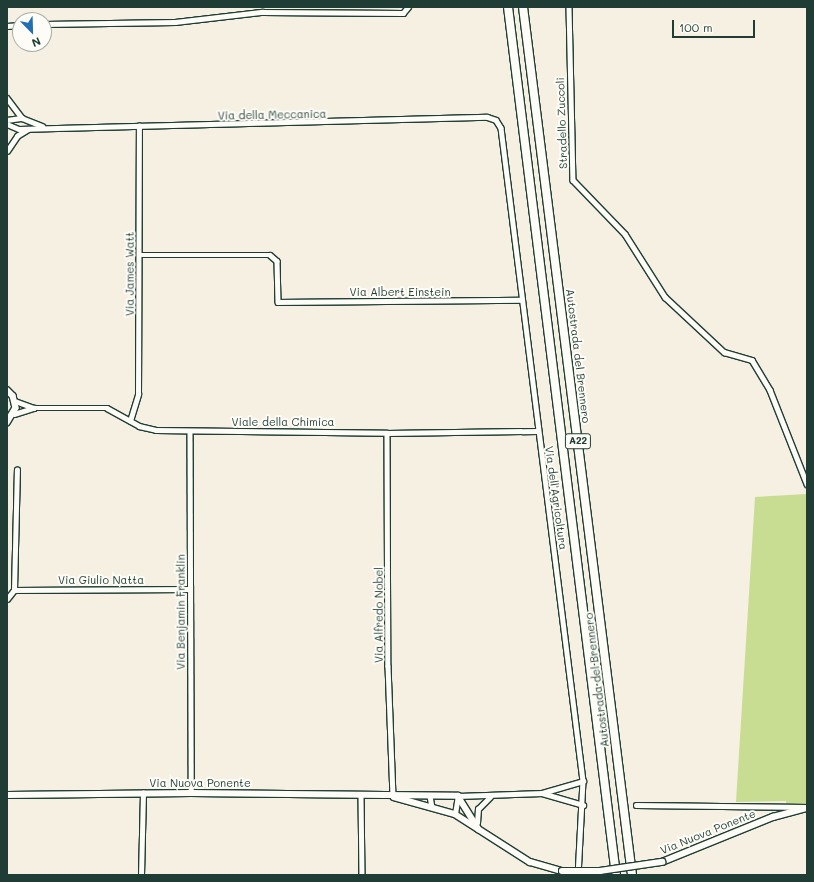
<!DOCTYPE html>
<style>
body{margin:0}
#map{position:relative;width:814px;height:882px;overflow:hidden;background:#f6f0e2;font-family:Mali,sans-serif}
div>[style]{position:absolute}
.green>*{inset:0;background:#c8dd92}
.roads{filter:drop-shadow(1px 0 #1f3d34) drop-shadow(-1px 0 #1f3d34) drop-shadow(0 1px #1f3d34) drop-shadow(0 -1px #1f3d34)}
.minor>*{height:4.5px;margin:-2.25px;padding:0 2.25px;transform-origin:2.25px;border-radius:2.25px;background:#fdfcf7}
.tertiary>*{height:5.5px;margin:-2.75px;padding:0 2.75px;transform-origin:2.75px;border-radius:2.75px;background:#fdfcf7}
.motorway>*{height:8px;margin:-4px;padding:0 4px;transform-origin:4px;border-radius:4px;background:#fdfcf7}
.bridges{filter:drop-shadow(1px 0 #1f3d34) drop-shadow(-1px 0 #1f3d34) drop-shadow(0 1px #1f3d34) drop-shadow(0 -1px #1f3d34)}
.tertiary-bridge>*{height:5.5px;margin:-2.75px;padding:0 2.75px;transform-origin:2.75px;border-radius:2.75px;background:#fdfcf7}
span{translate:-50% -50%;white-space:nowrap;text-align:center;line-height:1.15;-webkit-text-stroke:4px #fdfcf7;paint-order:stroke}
.shield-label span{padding:1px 3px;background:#fdfcf7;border:1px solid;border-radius:3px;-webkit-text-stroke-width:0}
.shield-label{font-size:10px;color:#1f3d34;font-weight:700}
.street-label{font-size:11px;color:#1f3d34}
.frame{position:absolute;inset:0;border:8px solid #1f3d34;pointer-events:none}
.north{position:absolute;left:12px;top:12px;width:40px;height:40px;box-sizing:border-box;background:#fdfcf7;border:1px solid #a4b0a9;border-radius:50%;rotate:157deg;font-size:11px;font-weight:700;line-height:16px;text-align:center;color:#1f3d34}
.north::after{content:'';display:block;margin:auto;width:14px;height:18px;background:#1f6fb2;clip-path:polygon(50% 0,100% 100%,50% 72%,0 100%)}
.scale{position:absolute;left:672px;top:20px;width:83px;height:18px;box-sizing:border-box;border:2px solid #1f3d34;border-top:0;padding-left:5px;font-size:12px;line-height:14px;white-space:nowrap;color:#1f3d34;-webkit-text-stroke:3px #fdfcf7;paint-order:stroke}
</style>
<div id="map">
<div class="green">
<i style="clip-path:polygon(807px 494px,807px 809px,786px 808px,786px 801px,736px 802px,755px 497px)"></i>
</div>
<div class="roads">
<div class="minor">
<i style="left:569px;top:7px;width:173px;rotate:88.7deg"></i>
<i style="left:573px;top:180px;width:75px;rotate:46.1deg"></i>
<i style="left:625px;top:234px;width:75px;rotate:57.6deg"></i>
<i style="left:665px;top:297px;width:81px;rotate:43deg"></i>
<i style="left:724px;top:352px;width:29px;rotate:16deg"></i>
<i style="left:752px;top:360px;width:35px;rotate:59deg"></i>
<i style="left:770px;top:390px;width:101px;rotate:68.5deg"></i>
<i style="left:44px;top:24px;width:131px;rotate:-0.9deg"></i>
<i style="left:175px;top:22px;width:88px;rotate:-6.6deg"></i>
<i style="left:262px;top:12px;width:141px;rotate:0.4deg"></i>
<i style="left:403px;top:13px;width:8px;rotate:-50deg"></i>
<i style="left:7px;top:26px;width:13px;rotate:-4deg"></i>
<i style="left:7px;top:98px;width:25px;rotate:53deg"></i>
<i style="left:22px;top:118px;width:22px;rotate:22deg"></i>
<i style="left:7px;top:120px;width:15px;rotate:-8deg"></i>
<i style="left:7px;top:124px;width:13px;rotate:23deg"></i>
<i style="left:19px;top:129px;width:468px;rotate:-1.5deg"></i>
<i style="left:487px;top:117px;width:9px;rotate:18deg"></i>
<i style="left:496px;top:120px;width:9px;rotate:58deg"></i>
<i style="left:501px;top:128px;width:658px;rotate:82.84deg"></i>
<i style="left:583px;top:781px;width:94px;rotate:93deg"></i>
<i style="left:7px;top:151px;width:18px;rotate:-56deg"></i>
<i style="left:17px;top:136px;width:13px;rotate:-32deg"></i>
<i style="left:139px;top:255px;width:131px"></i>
<i style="left:270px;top:255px;width:9px;rotate:41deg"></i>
<i style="left:277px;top:261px;width:41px;rotate:88.6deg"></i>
<i style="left:278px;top:302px;width:244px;rotate:-0.5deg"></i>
<i style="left:15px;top:401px;width:20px;rotate:20deg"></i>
<i style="left:34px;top:408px;width:73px"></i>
<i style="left:107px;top:408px;width:37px;rotate:29deg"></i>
<i style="left:139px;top:426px;width:17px;rotate:13deg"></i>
<i style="left:156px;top:430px;width:231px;rotate:0.7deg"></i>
<i style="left:387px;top:433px;width:151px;rotate:-0.8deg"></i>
<i style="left:14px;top:414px;width:21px;rotate:-17deg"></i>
<i style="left:130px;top:421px;width:28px;rotate:-73deg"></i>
<i style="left:138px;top:394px;width:268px;rotate:-89.8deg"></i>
<i style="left:190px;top:431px;width:362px;rotate:89.8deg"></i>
<i style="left:387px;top:433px;width:233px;rotate:89.8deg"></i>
<i style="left:388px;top:666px;width:130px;rotate:87.8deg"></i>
<i style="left:14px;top:590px;width:175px;rotate:-0.3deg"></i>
<i style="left:14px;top:590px;width:120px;rotate:-88.6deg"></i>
<i style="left:7px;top:599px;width:11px;rotate:-52deg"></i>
<i style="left:542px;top:793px;width:43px;rotate:-16.3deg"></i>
<i style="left:361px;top:795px;width:80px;rotate:89.3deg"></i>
<i style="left:430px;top:796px;width:11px;rotate:80deg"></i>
<i style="left:636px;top:805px;width:171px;rotate:0.7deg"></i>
<i style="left:455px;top:814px;width:18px;rotate:-81deg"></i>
<i style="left:458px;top:796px;width:84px;rotate:-2deg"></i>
<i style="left:542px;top:793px;width:43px;rotate:16.3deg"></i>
<i style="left:477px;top:823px;width:14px;rotate:-86deg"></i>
<i style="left:478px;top:809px;width:17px;rotate:-45deg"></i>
<i style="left:141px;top:875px;width:82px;rotate:-88.6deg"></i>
</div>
<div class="tertiary">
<i style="left:7px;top:390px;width:8px;rotate:45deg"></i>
<i style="left:13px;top:396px;width:12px;rotate:76deg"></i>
<i style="left:16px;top:408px;width:17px;rotate:121deg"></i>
<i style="left:7px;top:795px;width:184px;rotate:-0.6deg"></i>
<i style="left:191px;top:793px;width:267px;rotate:0.6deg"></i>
<i style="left:458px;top:796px;width:39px;rotate:58deg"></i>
<i style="left:394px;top:797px;width:63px;rotate:15.6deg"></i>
<i style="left:455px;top:814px;width:89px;rotate:32.6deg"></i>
<i style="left:530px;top:862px;width:33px;rotate:16deg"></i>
<i style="left:662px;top:862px;width:120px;rotate:-22.1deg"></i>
<i style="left:773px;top:817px;width:35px;rotate:-15deg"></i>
</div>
<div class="motorway">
<i style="left:508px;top:7px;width:875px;rotate:82.91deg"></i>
<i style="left:523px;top:7px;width:875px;rotate:82.84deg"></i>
</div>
</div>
<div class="bridges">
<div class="tertiary-bridge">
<i style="left:562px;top:871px;width:38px"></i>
<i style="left:600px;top:871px;width:63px;rotate:-8.3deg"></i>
</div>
</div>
<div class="shield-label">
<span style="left:578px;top:441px">A22</span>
</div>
<div class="street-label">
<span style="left:272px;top:115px;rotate:-1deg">Via della Meccanica</span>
<span style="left:562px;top:123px;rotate:-92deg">Stradello Zuccoli</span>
<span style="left:130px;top:274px;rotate:-90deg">Via James Watt</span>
<span style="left:400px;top:292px">Via Albert Einstein</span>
<span style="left:578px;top:356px;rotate:83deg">Autostrada del Brennero</span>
<span style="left:283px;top:422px">Viale della Chimica</span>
<span style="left:556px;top:498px;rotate:82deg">Via dell'Agricoltura</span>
<span style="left:101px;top:580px">Via Giulio Natta</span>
<span style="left:181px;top:612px;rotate:-90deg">Via Benjamin Franklin</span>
<span style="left:379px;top:615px;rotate:-90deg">Via Alfredo Nobel</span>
<span style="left:597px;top:680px;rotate:-97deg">Autostrada del Brennero</span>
<span style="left:200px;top:783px">Via Nuova Ponente</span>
<span style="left:708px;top:832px;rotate:-22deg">Via Nuova Ponente</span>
</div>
<div class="frame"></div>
<div class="north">N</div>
<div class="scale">100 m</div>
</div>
